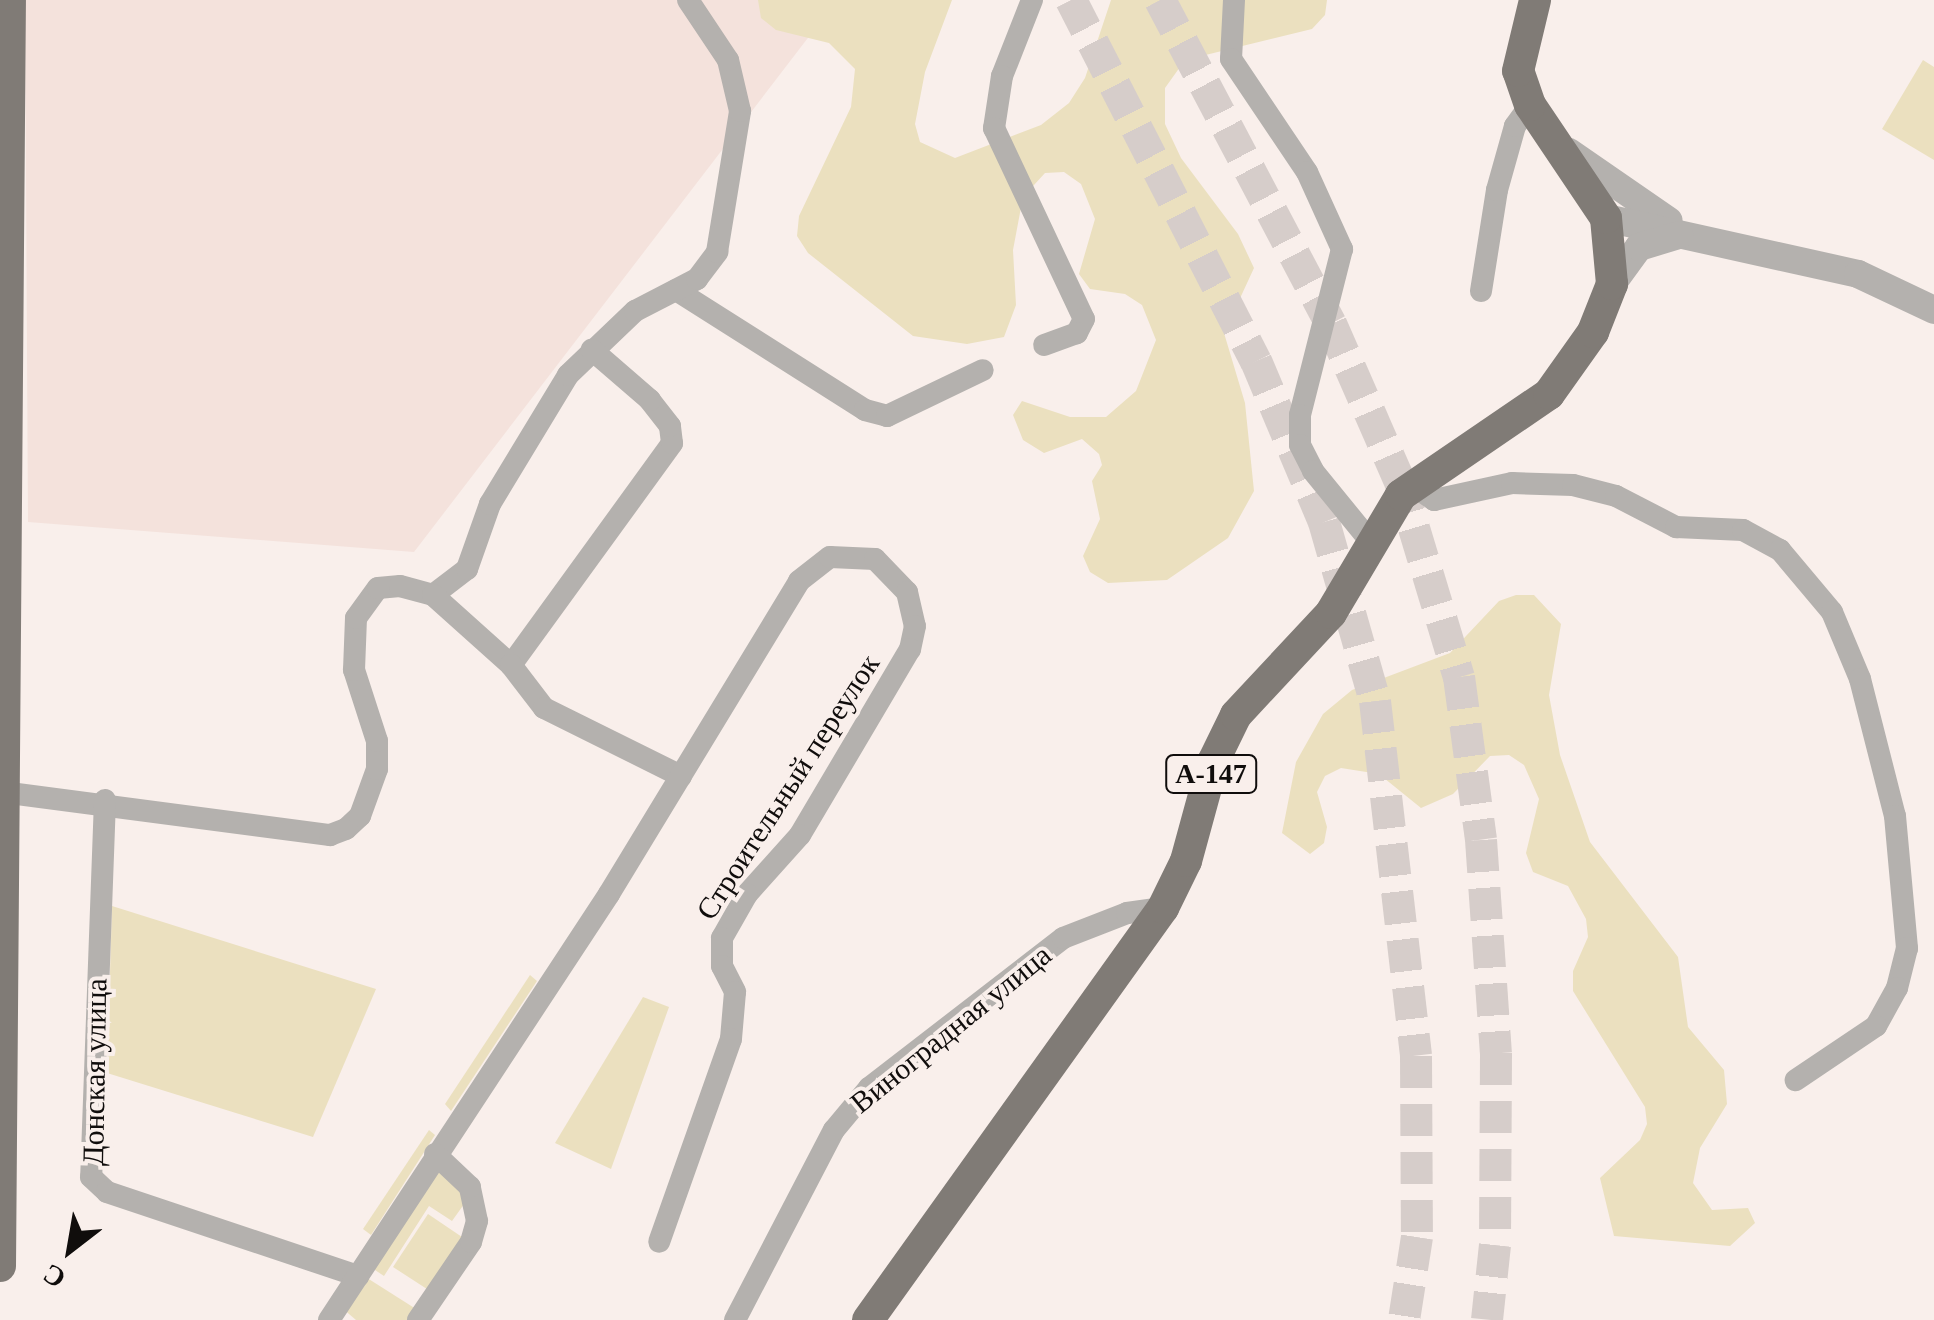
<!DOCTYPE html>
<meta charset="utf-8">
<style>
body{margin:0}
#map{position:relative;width:1934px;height:1320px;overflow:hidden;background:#f9efeb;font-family:Georgia,serif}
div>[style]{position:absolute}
.built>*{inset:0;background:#f4e2dc}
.green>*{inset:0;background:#ebe0bf}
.primary-tunnel>*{height:32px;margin-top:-16px;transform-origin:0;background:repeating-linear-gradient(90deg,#d6cdca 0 32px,transparent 0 48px)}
.minor>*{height:22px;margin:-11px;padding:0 11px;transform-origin:11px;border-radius:11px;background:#b4b1ae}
.tertiary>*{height:28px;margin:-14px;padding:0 14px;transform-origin:14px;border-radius:14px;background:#b4b1ae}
.primary>*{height:32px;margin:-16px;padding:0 16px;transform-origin:16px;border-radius:16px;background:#807b76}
span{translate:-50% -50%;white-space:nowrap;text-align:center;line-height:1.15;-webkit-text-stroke:8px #f9efeb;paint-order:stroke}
.shield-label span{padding:2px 8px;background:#f9efeb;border:2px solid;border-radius:8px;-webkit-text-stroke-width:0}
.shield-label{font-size:28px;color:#100d0c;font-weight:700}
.street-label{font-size:30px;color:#100d0c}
.north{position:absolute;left:20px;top:1200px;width:100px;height:100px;-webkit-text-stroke:8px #f9efeb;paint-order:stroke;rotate:211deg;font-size:28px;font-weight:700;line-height:40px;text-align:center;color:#100d0c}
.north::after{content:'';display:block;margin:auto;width:35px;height:45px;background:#100d0c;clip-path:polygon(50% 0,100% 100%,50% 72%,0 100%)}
</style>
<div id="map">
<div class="built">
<i style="clip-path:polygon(25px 0,837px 0,414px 552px,28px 522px)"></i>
</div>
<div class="green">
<i style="clip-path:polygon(758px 0,952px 0,925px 72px,915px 124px,920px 142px,955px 158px,1041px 125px,1069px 103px,1085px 78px,1111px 0,1327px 0,1325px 15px,1312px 29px,1185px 60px,1165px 88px,1165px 124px,1181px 158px,1238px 234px,1254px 268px,1224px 333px,1245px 403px,1254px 491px,1228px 538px,1167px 580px,1108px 583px,1090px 572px,1083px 556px,1100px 519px,1092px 481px,1102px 465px,1099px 454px,1082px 439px,1044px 453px,1023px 440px,1013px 415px,1022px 401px,1070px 417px,1106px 417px,1136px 391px,1156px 340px,1142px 305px,1125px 294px,1090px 289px,1079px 274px,1095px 219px,1081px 184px,1064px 172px,1045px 173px,1023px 197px,1013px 250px,1016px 305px,1004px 337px,967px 344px,913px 336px,808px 253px,797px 236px,799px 216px,851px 107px,855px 69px,829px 43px,776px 30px,761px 18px)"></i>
<i style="clip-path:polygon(1923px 60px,1934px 67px,1934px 160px,1882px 129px)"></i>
<i style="clip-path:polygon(1516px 595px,1534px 595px,1561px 624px,1549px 695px,1560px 755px,1590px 842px,1678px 957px,1688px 1027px,1724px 1070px,1727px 1104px,1700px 1148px,1693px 1183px,1712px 1210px,1748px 1208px,1755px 1223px,1730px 1246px,1614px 1236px,1600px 1178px,1640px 1140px,1647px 1124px,1645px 1107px,1573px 991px,1573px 971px,1588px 937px,1586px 919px,1568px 886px,1533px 872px,1526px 853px,1539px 799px,1524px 765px,1509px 755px,1490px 756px,1453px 794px,1421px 808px,1379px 774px,1341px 768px,1325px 776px,1317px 792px,1327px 827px,1324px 843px,1310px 854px,1282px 833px,1296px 762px,1323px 714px,1352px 690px,1450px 653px,1499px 601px)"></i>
<i style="clip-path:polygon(112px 906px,376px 989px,313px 1137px,107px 1073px)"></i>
<i style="clip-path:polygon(530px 975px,537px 981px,451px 1111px,445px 1104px)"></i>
<i style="clip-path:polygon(643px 997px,669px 1007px,611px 1169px,555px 1143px)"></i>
<i style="clip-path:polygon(429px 1130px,435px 1135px,371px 1235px,363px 1229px)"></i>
<i style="clip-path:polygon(436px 1165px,467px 1200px,452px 1221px,429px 1206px,384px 1276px,369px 1266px)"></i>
<i style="clip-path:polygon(428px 1214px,462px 1237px,430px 1291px,393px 1267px)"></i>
<i style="clip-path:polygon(364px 1276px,416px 1309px,409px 1320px,356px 1320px,342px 1308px)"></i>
</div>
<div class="primary-tunnel">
<i style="left:1071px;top:0;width:406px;rotate:62.9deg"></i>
<i style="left:1256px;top:361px;width:175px;rotate:67.1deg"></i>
<i style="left:1324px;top:522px;width:186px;rotate:74.1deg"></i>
<i style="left:1375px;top:701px;width:357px;rotate:83.4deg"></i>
<i style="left:1416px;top:1056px;width:181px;rotate:89.7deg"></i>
<i style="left:1417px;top:1237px;width:84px;rotate:98.9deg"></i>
<i style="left:1160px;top:0;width:366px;rotate:62.2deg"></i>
<i style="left:1331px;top:324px;width:172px;rotate:66.4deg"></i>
<i style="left:1400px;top:482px;width:204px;rotate:73.2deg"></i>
<i style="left:1459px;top:677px;width:164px;rotate:82.3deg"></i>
<i style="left:1481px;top:840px;width:214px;rotate:86deg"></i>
<i style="left:1496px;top:1053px;width:192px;rotate:90.3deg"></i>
<i style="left:1495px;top:1245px;width:75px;rotate:96.1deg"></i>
</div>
<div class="minor">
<i style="left:1032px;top:0;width:82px;rotate:111.5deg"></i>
<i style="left:1002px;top:76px;width:53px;rotate:98.7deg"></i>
<i style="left:994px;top:128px;width:211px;rotate:64.8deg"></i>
<i style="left:1084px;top:319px;width:16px;rotate:117deg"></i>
<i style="left:1077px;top:333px;width:35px;rotate:160deg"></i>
<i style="left:1234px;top:0;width:59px;rotate:92.9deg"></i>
<i style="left:1231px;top:59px;width:136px;rotate:56.1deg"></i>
<i style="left:1307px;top:172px;width:85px;rotate:65.6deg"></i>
<i style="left:1342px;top:249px;width:171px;rotate:104.2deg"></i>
<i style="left:1300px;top:415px;width:30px;rotate:90deg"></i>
<i style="left:1300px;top:445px;width:29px;rotate:63deg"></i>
<i style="left:1313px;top:471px;width:90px;rotate:50.8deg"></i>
<i style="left:676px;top:290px;width:224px;rotate:32.4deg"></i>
<i style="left:865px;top:410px;width:23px;rotate:15deg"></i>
<i style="left:887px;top:416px;width:106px;rotate:-25.6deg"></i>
<i style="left:1481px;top:291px;width:102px;rotate:-81deg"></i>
<i style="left:1497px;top:190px;width:66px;rotate:-74.3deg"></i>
<i style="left:1515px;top:126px;width:26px;rotate:-54deg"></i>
<i style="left:1412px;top:485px;width:27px;rotate:34deg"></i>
<i style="left:1434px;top:500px;width:80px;rotate:-12.3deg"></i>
<i style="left:1512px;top:483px;width:61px;rotate:1.9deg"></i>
<i style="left:1573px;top:485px;width:44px;rotate:14.3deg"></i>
<i style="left:1616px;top:496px;width:68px;rotate:27.3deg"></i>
<i style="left:1676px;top:527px;width:67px;rotate:2.6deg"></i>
<i style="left:1743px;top:530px;width:42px;rotate:28.4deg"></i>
<i style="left:1780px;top:550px;width:81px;rotate:50deg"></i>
<i style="left:1832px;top:612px;width:73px;rotate:67.3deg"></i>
<i style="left:1860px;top:679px;width:141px;rotate:75.7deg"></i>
<i style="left:1895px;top:816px;width:133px;rotate:84.8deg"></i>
<i style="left:1907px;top:948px;width:41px;rotate:104deg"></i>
<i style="left:1897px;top:988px;width:43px;rotate:118.9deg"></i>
<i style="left:1876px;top:1026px;width:97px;rotate:146deg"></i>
<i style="left:433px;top:595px;width:43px;rotate:-37.4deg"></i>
<i style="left:467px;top:569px;width:69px;rotate:-70.5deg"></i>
<i style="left:490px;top:504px;width:151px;rotate:-58.8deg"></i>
<i style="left:568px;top:375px;width:93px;rotate:-43.7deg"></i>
<i style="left:635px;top:311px;width:70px;rotate:-27.3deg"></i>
<i style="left:697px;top:279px;width:34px;rotate:-53deg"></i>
<i style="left:717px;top:252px;width:143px;rotate:-80.7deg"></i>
<i style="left:740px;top:111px;width:52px;rotate:-103.2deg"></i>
<i style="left:728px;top:60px;width:72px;rotate:-123.7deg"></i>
<i style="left:511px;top:665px;width:274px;rotate:-54deg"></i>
<i style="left:672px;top:443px;width:17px;rotate:-97deg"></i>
<i style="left:670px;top:426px;width:33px;rotate:-128deg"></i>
<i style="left:650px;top:400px;width:77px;rotate:-139.2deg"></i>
<i style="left:2px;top:792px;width:331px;rotate:7.5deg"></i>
<i style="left:330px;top:835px;width:17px;rotate:-21deg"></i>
<i style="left:346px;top:829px;width:19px;rotate:-43deg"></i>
<i style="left:360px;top:816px;width:50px;rotate:-70.1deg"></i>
<i style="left:377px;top:769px;width:28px;rotate:-90deg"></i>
<i style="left:377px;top:741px;width:75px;rotate:-107.9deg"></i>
<i style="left:354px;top:670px;width:52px;rotate:-87.8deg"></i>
<i style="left:356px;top:618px;width:37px;rotate:-54deg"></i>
<i style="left:378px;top:588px;width:22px;rotate:-5deg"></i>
<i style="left:400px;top:586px;width:34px;rotate:15deg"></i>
<i style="left:433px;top:595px;width:105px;rotate:41.9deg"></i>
<i style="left:511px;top:665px;width:54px;rotate:52.5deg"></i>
<i style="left:544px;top:708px;width:153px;rotate:26.4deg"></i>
<i style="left:105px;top:800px;width:377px;rotate:92.1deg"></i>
<i style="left:91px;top:1177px;width:22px;rotate:43deg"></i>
<i style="left:107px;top:1192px;width:265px;rotate:18.5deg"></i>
<i style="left:329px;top:1320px;width:510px;rotate:-56.68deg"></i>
<i style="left:609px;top:894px;width:366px;rotate:-58.7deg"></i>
<i style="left:799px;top:581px;width:39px;rotate:-38deg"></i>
<i style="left:830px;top:557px;width:45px;rotate:2.5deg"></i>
<i style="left:875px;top:559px;width:46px;rotate:45.9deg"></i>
<i style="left:907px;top:592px;width:35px;rotate:77deg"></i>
<i style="left:915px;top:626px;width:24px;rotate:102deg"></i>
<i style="left:910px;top:649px;width:216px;rotate:120.6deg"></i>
<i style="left:800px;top:835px;width:79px;rotate:131.9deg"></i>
<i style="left:747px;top:894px;width:51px;rotate:119.6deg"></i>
<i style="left:722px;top:938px;width:28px;rotate:90deg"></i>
<i style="left:722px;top:966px;width:29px;rotate:63deg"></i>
<i style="left:735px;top:992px;width:47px;rotate:94.9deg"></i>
<i style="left:731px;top:1039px;width:215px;rotate:109.5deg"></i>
<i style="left:418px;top:1320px;width:94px;rotate:-55.8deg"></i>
<i style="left:471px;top:1242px;width:22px;rotate:-74deg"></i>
<i style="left:477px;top:1221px;width:35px;rotate:-102deg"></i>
<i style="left:470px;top:1187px;width:48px;rotate:-136.7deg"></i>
<i style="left:735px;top:1320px;width:214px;rotate:-62.5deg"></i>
<i style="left:834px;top:1130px;width:55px;rotate:-50.2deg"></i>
<i style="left:869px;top:1088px;width:245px;rotate:-37.7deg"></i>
<i style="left:1063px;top:938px;width:69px;rotate:-21.3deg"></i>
<i style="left:1127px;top:913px;width:36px;rotate:-8deg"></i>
</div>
<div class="tertiary">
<i style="left:1569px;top:152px;width:121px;rotate:34.6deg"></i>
<i style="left:1606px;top:218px;width:258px;rotate:12.5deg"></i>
<i style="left:1858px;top:274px;width:84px;rotate:25.3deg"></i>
<i style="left:1612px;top:284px;width:46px;rotate:-53.9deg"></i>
<i style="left:1639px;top:247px;width:42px;rotate:-16.7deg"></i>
</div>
<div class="primary">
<i style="left:0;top:1266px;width:1266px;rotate:-89.55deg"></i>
<i style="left:868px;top:1320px;width:507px;rotate:-54.4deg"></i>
<i style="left:1163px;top:908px;width:52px;rotate:-63.9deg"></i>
<i style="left:1186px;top:861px;width:103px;rotate:-74.7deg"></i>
<i style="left:1213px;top:762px;width:52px;rotate:-63.9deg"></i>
<i style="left:1236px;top:715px;width:139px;rotate:-47deg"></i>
<i style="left:1331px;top:613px;width:137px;rotate:-59.3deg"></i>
<i style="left:1401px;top:495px;width:179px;rotate:-34.3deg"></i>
<i style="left:1549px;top:394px;width:76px;rotate:-54.6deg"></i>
<i style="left:1593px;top:332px;width:52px;rotate:-68.4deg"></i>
<i style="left:1612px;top:284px;width:66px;rotate:-95.2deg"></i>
<i style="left:1606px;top:218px;width:136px;rotate:-123.9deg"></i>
<i style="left:1530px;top:105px;width:36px;rotate:-109deg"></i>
<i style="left:1518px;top:71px;width:73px;rotate:-76.5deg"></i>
</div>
<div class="shield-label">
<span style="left:1211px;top:774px">А-147</span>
</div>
<div class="street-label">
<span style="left:788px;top:787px;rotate:-57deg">Строительный переулок</span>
<span style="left:951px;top:1029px;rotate:-39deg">Виноградная улица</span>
<span style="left:95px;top:1072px;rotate:-89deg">Донская улица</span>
</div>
<div class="north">С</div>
</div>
